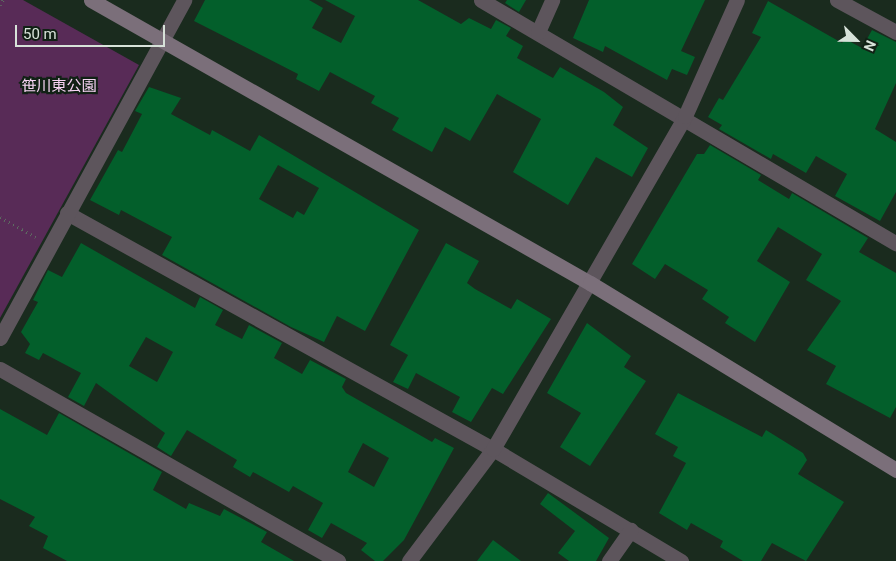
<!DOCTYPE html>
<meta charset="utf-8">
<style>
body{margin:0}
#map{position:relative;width:896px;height:561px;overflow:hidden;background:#1a2b1e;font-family:Roboto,"Noto Sans JP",sans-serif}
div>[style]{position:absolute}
.green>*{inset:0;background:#582b57}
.building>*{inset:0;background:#035f2b}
.path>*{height:3px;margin-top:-1.5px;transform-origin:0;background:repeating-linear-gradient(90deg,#5d6c61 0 1px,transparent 0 5px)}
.street>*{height:15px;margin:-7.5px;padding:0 7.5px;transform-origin:7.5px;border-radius:7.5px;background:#5d555c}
.secondary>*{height:15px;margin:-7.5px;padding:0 7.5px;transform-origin:7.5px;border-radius:7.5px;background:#7b6f7a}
span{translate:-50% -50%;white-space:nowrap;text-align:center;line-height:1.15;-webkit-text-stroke:4.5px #112115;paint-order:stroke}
.park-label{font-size:15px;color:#f7d4f4}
.north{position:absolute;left:831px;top:15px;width:50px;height:50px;-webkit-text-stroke:4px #112115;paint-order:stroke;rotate:113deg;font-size:14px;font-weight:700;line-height:20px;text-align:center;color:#d7e2d9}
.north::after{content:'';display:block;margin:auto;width:18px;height:22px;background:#d7e2d9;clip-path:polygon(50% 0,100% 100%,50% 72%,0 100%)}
.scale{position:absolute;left:15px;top:25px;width:150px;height:22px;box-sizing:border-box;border:2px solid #d7e2d9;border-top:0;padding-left:6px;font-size:15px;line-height:18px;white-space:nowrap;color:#d7e2d9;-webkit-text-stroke:4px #112115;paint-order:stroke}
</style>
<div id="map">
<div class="green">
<i style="clip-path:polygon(0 0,23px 0,139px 65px,0 318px)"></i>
</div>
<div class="building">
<i style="clip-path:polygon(205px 0,309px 0,323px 8px,312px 28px,341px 43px,355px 16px,325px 0,418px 0,461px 24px,469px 18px,491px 29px,496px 20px,511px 28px,506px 36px,523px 46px,517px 58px,553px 78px,560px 67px,604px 92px,623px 107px,613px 125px,648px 148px,632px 177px,596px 157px,568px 205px,513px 172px,541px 119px,497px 94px,470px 141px,445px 127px,432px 152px,392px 130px,399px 118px,371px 103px,375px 96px,330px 72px,319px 91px,296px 79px,298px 74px,194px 21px)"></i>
<i style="clip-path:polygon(507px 0,526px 0,519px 12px,505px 3px)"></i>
<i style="clip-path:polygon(589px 0,705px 0,681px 51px,695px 57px,687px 75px,672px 69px,667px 80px,605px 46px,603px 52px,573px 38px)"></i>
<i style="clip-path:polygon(768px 1px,842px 43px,845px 39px,862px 48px,872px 30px,896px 42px,896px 83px,875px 129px,896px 142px,896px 192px,880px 221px,835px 196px,847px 174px,816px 156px,806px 173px,773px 154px,771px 159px,719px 129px,722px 125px,708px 117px,719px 98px,723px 100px,761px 37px,752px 33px)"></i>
<i style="clip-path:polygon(evenodd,149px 87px,181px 98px,171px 114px,210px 135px,212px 130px,250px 151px,259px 135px,419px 230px,365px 331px,337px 316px,324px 342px,291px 327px,162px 255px,172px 237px,121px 210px,119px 215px,90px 200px,118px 150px,122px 152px,142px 114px,135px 111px,149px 87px,278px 165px,319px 188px,304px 215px,297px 211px,293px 218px,259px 199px,278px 165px)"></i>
<i style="clip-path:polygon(710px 145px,761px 175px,758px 180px,789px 199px,792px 193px,868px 238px,859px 252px,896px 273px,896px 407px,890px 418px,826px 384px,836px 366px,807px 350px,841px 301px,806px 280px,822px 254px,778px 227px,757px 261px,790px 282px,755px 342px,725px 323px,729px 317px,702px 299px,708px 290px,665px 264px,655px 279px,632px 264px,697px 154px,704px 154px)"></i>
<i style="clip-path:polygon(evenodd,81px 243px,195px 308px,200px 297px,223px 310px,215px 325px,242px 339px,249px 325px,282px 343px,274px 358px,302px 374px,310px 360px,346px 379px,342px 387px,346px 393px,432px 442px,435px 438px,454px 448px,404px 540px,383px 561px,375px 561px,361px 550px,367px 543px,331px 523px,322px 538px,308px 530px,323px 503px,293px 486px,289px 492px,253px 472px,250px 477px,233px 467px,237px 460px,187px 430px,171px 456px,157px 447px,165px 433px,96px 383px,84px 406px,68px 397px,81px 373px,43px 353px,39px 360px,25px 353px,30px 344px,21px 332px,38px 302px,33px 300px,48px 270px,62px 277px,81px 243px,146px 337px,173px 352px,157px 382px,129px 366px,146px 337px,81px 243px,363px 443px,389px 458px,374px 487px,348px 472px,363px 443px)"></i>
<i style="clip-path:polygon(446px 243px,479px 261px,467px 283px,475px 289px,511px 309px,517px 299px,551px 319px,503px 394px,492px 388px,471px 422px,452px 412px,460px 397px,416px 373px,408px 389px,393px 382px,408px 355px,390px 345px)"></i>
<i style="clip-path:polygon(587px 323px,631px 356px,624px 367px,646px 381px,590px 466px,560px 447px,581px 413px,547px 393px)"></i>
<i style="clip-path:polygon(678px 393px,762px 437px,766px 430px,803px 453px,807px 460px,798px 474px,844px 502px,806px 561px,772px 543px,761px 561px,743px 561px,720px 547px,723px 541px,691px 523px,687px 530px,659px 513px,686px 463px,673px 456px,678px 447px,655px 434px)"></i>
<i style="clip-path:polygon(0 409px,47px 435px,59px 413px,162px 472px,153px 490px,186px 509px,189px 503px,220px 516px,224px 509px,267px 532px,261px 542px,294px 561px,67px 561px,43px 548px,48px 536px,29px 526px,35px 517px,0 499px)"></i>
<i style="clip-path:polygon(548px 493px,609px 538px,596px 561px,569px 561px,558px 553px,575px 531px,540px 504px)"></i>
<i style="clip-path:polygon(493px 540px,521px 561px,477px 561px)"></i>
</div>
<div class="path">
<i style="left:0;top:5px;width:6px;rotate:-59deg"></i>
<i style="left:0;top:217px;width:41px;rotate:29.1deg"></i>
</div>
<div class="street">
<i style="left:481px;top:0;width:481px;rotate:30.4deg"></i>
<i style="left:837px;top:0;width:67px;rotate:28.5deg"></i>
<i style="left:538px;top:32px;width:35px;rotate:-66deg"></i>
<i style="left:67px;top:213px;width:487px;rotate:29deg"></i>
<i style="left:493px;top:449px;width:219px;rotate:30.8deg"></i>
<i style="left:0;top:338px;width:385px;rotate:-61.4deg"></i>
<i style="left:0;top:369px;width:389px;rotate:29.6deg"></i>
<i style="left:409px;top:561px;width:140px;rotate:-53.1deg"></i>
<i style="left:493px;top:449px;width:384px;rotate:-60deg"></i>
<i style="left:685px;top:116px;width:127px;rotate:-65.9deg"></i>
<i style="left:609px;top:561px;width:38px;rotate:-55deg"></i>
</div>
<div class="secondary">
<i style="left:91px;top:0;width:574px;rotate:29.56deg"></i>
<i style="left:590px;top:283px;width:359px;rotate:31.4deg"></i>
</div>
<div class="park-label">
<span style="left:59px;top:87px">笹川東公園</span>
</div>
<div class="north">N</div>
<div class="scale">50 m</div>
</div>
